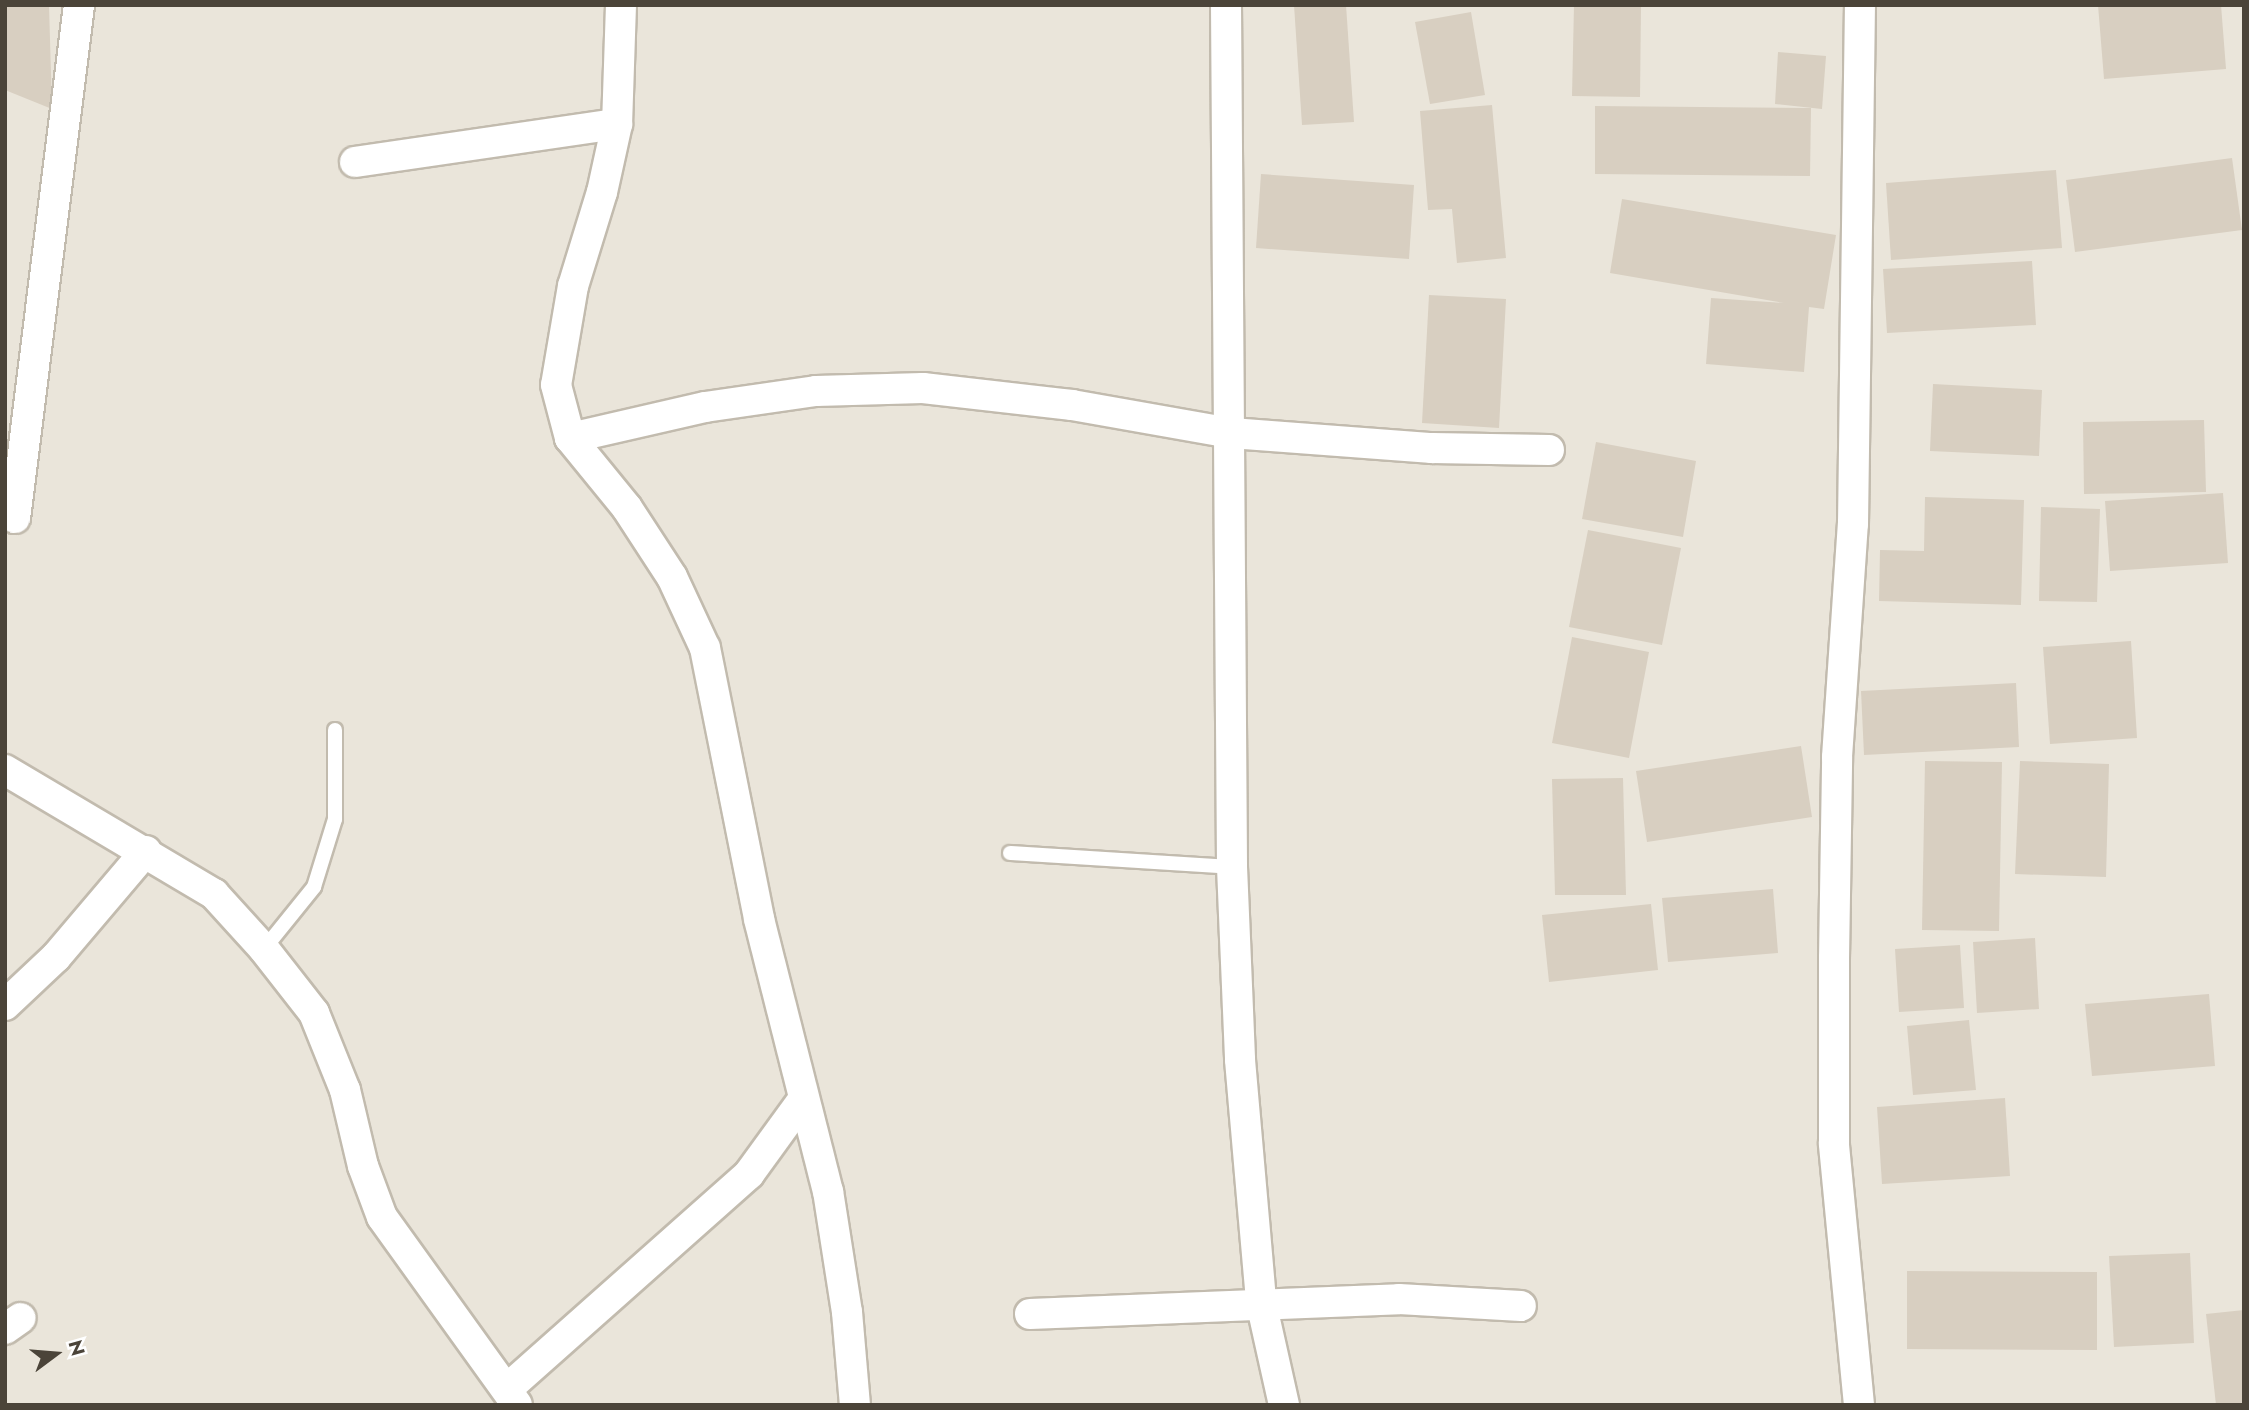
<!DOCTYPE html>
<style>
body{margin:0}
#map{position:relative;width:2249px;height:1410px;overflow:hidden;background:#f6f3ec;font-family:Jost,sans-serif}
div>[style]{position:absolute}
.residential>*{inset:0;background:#eae5da}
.building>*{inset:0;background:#d8cfc1}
.roads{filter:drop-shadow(2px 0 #c2bbae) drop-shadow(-2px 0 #c2bbae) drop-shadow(0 2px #c2bbae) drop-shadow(0 -2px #c2bbae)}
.service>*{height:14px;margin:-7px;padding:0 7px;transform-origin:7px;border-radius:7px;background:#fff}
.minor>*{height:30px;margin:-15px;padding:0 15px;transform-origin:15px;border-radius:15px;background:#fff}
span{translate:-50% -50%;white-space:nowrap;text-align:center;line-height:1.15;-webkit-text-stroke:7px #fff;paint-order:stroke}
.frame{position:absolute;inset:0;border:7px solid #4b4439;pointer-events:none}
.north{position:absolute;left:21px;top:1319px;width:70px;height:70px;-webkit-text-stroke:5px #fff;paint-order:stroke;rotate:74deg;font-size:19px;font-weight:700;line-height:28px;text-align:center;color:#4b4439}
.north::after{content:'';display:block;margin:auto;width:24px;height:32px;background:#4b4439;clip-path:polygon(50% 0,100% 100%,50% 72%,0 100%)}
</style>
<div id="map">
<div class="residential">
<i style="clip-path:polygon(5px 5px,2244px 5px,2244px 1405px,5px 1405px)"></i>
</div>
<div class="building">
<i style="clip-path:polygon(5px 5px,49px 5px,52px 109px,5px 90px)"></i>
<i style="clip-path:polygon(1294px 5px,1346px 5px,1354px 122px,1302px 125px)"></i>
<i style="clip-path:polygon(1574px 5px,1641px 5px,1640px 97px,1572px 96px)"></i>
<i style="clip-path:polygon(2098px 5px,2221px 5px,2226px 69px,2104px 79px)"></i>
<i style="clip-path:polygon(1471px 12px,1485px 95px,1430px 104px,1415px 22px)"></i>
<i style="clip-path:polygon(1778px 52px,1826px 56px,1822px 109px,1775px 104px)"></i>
<i style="clip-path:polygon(1492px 105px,1506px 258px,1457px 263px,1452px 209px,1428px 210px,1420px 111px)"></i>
<i style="clip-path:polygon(1595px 106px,1811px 108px,1810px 176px,1595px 174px)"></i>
<i style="clip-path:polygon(2232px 158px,2242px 230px,2075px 252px,2066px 180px)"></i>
<i style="clip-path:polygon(2056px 170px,2062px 248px,1891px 260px,1886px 183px)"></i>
<i style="clip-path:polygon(1261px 174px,1414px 185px,1409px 259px,1256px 248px)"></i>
<i style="clip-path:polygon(1622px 199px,1836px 235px,1824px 309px,1809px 307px,1804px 372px,1706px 364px,1711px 298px,1784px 303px,1610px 273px)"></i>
<i style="clip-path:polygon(2032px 261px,2036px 325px,1887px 333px,1883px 269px)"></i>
<i style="clip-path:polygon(1429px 295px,1506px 299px,1499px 428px,1422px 423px)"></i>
<i style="clip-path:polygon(1933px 384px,2042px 390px,2039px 456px,1930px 451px)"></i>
<i style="clip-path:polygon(2204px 420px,2206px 492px,2084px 494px,2083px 422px)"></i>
<i style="clip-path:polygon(1596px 442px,1696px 461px,1683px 537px,1582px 519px)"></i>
<i style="clip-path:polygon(2223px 493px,2228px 563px,2110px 571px,2105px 501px)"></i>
<i style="clip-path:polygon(1925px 497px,2024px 500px,2021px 605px,1879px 601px,1880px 550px,1924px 551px)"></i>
<i style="clip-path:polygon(2041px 507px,2100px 509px,2097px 602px,2039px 601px)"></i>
<i style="clip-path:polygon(1588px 530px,1681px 548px,1662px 645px,1569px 627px)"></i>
<i style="clip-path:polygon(1572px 637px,1649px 652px,1629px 758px,1552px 743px)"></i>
<i style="clip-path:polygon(2131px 641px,2137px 738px,2050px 744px,2043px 647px)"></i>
<i style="clip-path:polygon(2016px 683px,2019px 747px,1864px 755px,1861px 691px)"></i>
<i style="clip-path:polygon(1801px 746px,1812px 817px,1647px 842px,1636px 771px)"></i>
<i style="clip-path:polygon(1925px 761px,2002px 762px,1999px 931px,1922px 930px)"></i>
<i style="clip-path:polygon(2020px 761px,2109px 764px,2106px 877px,2015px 874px)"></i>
<i style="clip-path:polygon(1623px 778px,1626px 895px,1555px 895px,1552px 779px)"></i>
<i style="clip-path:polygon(1773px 889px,1778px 953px,1668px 962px,1662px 898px)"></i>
<i style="clip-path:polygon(1651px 904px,1658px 970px,1549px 982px,1542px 915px)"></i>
<i style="clip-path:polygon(2035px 938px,2039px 1009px,1977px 1013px,1973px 942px)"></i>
<i style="clip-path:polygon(1960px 945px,1964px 1008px,1899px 1012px,1895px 949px)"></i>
<i style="clip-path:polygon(2209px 994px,2215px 1066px,2092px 1076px,2085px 1004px)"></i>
<i style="clip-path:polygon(1969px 1020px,1976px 1090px,1913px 1095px,1907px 1026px)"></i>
<i style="clip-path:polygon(2005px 1098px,2010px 1176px,1882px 1184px,1877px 1107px)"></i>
<i style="clip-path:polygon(2190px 1253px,2194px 1343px,2114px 1347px,2109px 1256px)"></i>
<i style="clip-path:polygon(1907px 1271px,2097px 1272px,2097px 1350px,1907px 1349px)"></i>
<i style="clip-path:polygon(2244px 1310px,2244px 1403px,2216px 1405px,2206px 1314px)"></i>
</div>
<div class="roads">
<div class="service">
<i style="left:1010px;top:853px;width:222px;rotate:3.6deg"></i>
<i style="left:264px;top:949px;width:80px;rotate:-51.1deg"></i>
<i style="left:314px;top:887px;width:71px;rotate:-72.8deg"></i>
<i style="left:335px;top:819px;width:89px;rotate:-90deg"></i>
</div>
<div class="minor">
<i style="left:621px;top:5px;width:119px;rotate:91.9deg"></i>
<i style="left:617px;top:124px;width:70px;rotate:102.4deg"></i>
<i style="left:602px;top:192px;width:98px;rotate:107.1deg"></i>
<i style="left:573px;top:286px;width:100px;rotate:99.7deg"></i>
<i style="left:556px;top:385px;width:55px;rotate:75.2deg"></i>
<i style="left:570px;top:438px;width:90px;rotate:50.8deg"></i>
<i style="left:627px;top:508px;width:82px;rotate:56.9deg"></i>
<i style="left:672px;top:577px;width:78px;rotate:65.1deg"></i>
<i style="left:705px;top:648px;width:276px;rotate:78.7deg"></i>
<i style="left:759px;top:919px;width:281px;rotate:75.8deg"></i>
<i style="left:828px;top:1191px;width:122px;rotate:81.1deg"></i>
<i style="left:847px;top:1312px;width:93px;rotate:85.1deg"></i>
<i style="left:1226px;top:5px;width:862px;rotate:89.6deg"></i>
<i style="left:1232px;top:867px;width:193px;rotate:87.6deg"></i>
<i style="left:1240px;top:1060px;width:243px;rotate:85deg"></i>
<i style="left:1261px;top:1302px;width:106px;rotate:77.4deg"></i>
<i style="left:355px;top:162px;width:265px;rotate:-8.3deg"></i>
<i style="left:570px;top:438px;width:139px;rotate:-12.9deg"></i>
<i style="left:705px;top:407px;width:112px;rotate:-8.2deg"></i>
<i style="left:816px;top:391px;width:107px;rotate:-1.6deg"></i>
<i style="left:923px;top:388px;width:150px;rotate:6.5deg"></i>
<i style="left:1072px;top:405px;width:161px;rotate:10deg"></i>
<i style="left:1231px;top:433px;width:202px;rotate:4.3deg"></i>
<i style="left:1432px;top:448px;width:117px;rotate:1deg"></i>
<i style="left:15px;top:518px;width:517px;rotate:-82.89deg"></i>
<i style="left:5px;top:770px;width:243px;rotate:30.7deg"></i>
<i style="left:214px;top:894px;width:74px;rotate:47.7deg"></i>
<i style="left:264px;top:949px;width:81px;rotate:52deg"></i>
<i style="left:314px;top:1013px;width:83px;rotate:68.1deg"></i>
<i style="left:345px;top:1090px;width:78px;rotate:76.7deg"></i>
<i style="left:363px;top:1166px;width:54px;rotate:69.6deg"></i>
<i style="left:382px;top:1217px;width:231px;rotate:54.3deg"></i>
<i style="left:5px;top:1005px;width:70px;rotate:-43.3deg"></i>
<i style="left:56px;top:957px;width:139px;rotate:-49.7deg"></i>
<i style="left:1030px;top:1314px;width:369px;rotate:-2.3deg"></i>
<i style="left:1399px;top:1299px;width:122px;rotate:3.3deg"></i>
<i style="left:5px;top:1329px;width:19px;rotate:-35deg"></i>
<i style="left:507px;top:1389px;width:324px;rotate:-41.6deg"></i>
<i style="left:749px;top:1174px;width:90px;rotate:-54deg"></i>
<i style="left:1859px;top:1405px;width:263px;rotate:-95.5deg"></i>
<i style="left:1834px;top:1143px;width:185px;rotate:-90deg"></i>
<i style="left:1834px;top:958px;width:201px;rotate:-89.1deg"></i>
<i style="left:1837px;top:757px;width:234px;rotate:-86.1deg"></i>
<i style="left:1853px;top:524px;width:519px;rotate:-89.23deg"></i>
</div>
</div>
<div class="frame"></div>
<div class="north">N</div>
</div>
